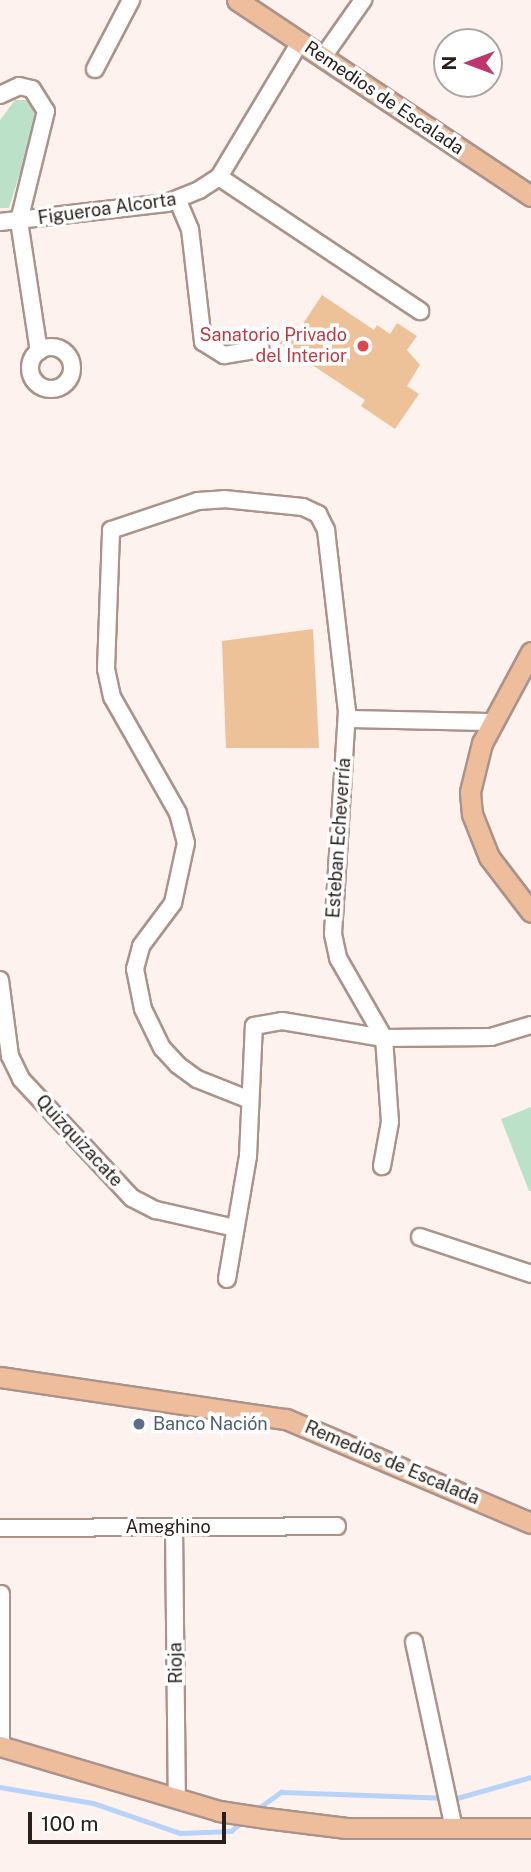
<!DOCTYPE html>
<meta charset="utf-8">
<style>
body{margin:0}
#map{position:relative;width:531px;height:1872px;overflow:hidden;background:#fdf2ee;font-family:"Public Sans",sans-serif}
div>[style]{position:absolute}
.green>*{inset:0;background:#bbe2c9}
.stream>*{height:4.5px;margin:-2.25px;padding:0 2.25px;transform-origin:2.25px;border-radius:2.25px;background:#b7d3f8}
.building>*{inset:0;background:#eec298}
.roads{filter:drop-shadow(2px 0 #ab938a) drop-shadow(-2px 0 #ab938a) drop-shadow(0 2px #ab938a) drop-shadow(0 -2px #ab938a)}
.minor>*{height:16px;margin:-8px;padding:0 8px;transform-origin:8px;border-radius:8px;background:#fff}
.minor>.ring{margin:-8px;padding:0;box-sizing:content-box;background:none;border:16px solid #fff;border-radius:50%}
.major>*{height:19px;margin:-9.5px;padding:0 9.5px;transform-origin:9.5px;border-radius:9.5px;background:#eebe9c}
.dots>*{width:19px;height:19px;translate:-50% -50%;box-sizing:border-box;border:4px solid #fff;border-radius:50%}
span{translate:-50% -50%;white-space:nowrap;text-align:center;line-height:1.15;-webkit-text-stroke:7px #fff;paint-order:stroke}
.street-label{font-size:18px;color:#29201c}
.health-label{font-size:18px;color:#be3a42}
.right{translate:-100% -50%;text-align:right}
.service-label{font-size:18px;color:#4e5e75}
.left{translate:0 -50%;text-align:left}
.north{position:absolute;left:433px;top:28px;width:70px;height:70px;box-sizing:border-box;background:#fff;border:2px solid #a9a6a4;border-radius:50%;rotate:270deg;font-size:19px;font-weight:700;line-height:28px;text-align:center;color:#29201c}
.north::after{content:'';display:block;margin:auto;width:24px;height:32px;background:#bf356e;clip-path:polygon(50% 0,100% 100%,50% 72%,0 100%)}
.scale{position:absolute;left:28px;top:1812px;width:198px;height:32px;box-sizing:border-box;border:4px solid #29201c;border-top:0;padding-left:9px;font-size:21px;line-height:24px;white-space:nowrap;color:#29201c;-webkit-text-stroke:5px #fff;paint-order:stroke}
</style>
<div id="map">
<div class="green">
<i style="clip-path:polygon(15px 100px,26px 100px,34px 110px,34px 128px,9px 208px,0 208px,0 120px)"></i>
<i style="clip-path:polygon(531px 1107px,531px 1191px,529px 1191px,501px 1119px)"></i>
</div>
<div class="stream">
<i style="left:0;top:1787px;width:94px;rotate:9.8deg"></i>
<i style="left:93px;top:1803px;width:92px;rotate:19deg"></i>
<i style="left:180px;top:1833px;width:51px;rotate:-2.2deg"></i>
<i style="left:231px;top:1831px;width:17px;rotate:-40deg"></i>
<i style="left:256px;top:1810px;width:31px;rotate:-36deg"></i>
<i style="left:281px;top:1792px;width:176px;rotate:2deg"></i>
<i style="left:457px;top:1798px;width:77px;rotate:-15.8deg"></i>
</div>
<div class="building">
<i style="clip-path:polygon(322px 295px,374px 330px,377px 325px,390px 334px,397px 323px,417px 336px,407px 350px,420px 365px,407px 386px,419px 394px,395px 429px,361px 406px,365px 400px,276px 341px,284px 328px,295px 336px)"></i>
<i style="clip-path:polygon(313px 629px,319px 748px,226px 748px,222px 641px)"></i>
</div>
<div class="roads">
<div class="minor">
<i style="left:323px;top:57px;width:70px;rotate:-54.9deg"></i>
<i style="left:95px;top:69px;width:78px;rotate:-62.4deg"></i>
<i style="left:0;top:95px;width:21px;rotate:-25deg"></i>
<i style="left:19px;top:86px;width:13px;rotate:13deg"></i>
<i style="left:32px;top:89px;width:26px;rotate:58deg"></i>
<i style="left:46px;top:111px;width:113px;rotate:103.8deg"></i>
<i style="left:19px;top:221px;width:132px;rotate:81.3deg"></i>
<i style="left:219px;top:177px;width:242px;rotate:33.7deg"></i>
<i style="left:178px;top:201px;width:30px;rotate:67deg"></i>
<i style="left:190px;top:229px;width:114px;rotate:83.4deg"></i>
<i style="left:203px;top:342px;width:25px;rotate:32deg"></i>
<i style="left:224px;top:355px;width:37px;rotate:-9deg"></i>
<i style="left:0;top:222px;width:168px;rotate:-6.5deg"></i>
<i style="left:167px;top:203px;width:35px;rotate:-22deg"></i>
<i style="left:199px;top:190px;width:24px;rotate:-33deg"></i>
<i style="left:219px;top:177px;width:157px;rotate:-59deg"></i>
<i class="ring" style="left:30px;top:347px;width:26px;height:26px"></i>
<i style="left:347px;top:719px;width:144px;rotate:1.2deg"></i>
<i style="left:0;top:980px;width:77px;rotate:82.5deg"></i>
<i style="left:10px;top:1056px;width:25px;rotate:64deg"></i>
<i style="left:21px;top:1079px;width:163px;rotate:47deg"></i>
<i style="left:132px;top:1198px;width:27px;rotate:27deg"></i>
<i style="left:156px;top:1210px;width:81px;rotate:12.8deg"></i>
<i style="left:250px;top:1100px;width:57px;rotate:-158.4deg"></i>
<i style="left:197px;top:1079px;width:24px;rotate:-144deg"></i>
<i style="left:178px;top:1065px;width:23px;rotate:-133deg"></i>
<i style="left:162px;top:1048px;width:43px;rotate:-116deg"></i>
<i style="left:143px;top:1009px;width:41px;rotate:-101.3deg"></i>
<i style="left:135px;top:969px;width:24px;rotate:-75deg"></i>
<i style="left:141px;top:946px;width:54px;rotate:-53.3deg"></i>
<i style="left:173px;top:903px;width:61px;rotate:-77.8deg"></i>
<i style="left:186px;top:843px;width:31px;rotate:-105deg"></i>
<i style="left:178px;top:813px;width:133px;rotate:-119.6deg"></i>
<i style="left:112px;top:697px;width:29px;rotate:-102deg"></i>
<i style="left:106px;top:669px;width:139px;rotate:-87.9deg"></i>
<i style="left:111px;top:530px;width:92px;rotate:-18.4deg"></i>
<i style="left:198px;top:501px;width:26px;rotate:-4deg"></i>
<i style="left:224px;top:499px;width:79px;rotate:5.8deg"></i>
<i style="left:303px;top:507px;width:17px;rotate:25deg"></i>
<i style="left:318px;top:514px;width:18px;rotate:63deg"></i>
<i style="left:326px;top:530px;width:182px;rotate:83.4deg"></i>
<i style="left:347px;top:711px;width:223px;rotate:93.6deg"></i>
<i style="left:333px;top:934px;width:25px;rotate:78deg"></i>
<i style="left:338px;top:958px;width:92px;rotate:60.1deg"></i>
<i style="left:384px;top:1038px;width:84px;rotate:85.9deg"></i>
<i style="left:390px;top:1122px;width:45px;rotate:100.3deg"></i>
<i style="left:420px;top:1237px;width:117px;rotate:18.4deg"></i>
<i style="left:227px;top:1279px;width:125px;rotate:-80.3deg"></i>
<i style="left:248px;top:1156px;width:130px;rotate:-87.4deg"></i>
<i style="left:254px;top:1026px;width:28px;rotate:-10deg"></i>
<i style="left:282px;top:1021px;width:103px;rotate:9.5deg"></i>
<i style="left:384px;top:1038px;width:107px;rotate:-0.5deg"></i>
<i style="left:491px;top:1037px;width:42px;rotate:-16.7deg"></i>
<i style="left:174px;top:1527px;width:271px;rotate:89.4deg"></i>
<i style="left:0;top:1528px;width:337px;rotate:-0.3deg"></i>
<i style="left:1px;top:1594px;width:153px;rotate:90deg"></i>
<i style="left:414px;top:1642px;width:191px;rotate:77.9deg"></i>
</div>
<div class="major">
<i style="left:237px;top:0;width:353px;rotate:33.7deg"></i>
<i style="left:531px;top:652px;width:103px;rotate:118.3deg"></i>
<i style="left:482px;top:743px;width:50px;rotate:103.8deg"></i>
<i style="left:470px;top:792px;width:22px;rotate:85deg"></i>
<i style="left:472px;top:814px;width:46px;rotate:68.4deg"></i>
<i style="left:489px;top:857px;width:69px;rotate:52.6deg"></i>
<i style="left:0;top:1377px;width:289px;rotate:8.4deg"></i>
<i style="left:286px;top:1419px;width:266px;rotate:23deg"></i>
<i style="left:0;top:1746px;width:228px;rotate:16.5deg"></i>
<i style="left:219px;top:1811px;width:48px;rotate:8.5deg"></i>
<i style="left:266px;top:1818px;width:81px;rotate:7.1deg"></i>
<i style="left:346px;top:1828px;width:185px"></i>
</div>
</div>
<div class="dots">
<i style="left:363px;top:346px;background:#e0444e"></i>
<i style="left:139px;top:1424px;background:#5c6f8a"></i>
</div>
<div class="street-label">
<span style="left:384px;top:98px;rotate:34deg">Remedios de Escalada</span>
<span style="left:107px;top:209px;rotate:-8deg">Figueroa Alcorta</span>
<span style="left:339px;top:838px;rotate:-86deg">Esteban Echeverría</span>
<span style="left:79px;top:1141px;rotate:47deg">Quizquizacate</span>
<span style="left:392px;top:1463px;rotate:23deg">Remedios de Escalada</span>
<span style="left:168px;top:1527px">Ameghino</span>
<span style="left:176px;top:1663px;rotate:-91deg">Rioja</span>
</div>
<div class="health-label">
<span class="right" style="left:347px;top:346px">Sanatorio Privado<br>del Interior</span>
</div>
<div class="service-label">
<span class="left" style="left:153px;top:1424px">Banco Nación</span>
</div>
<div class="north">N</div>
<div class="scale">100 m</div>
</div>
